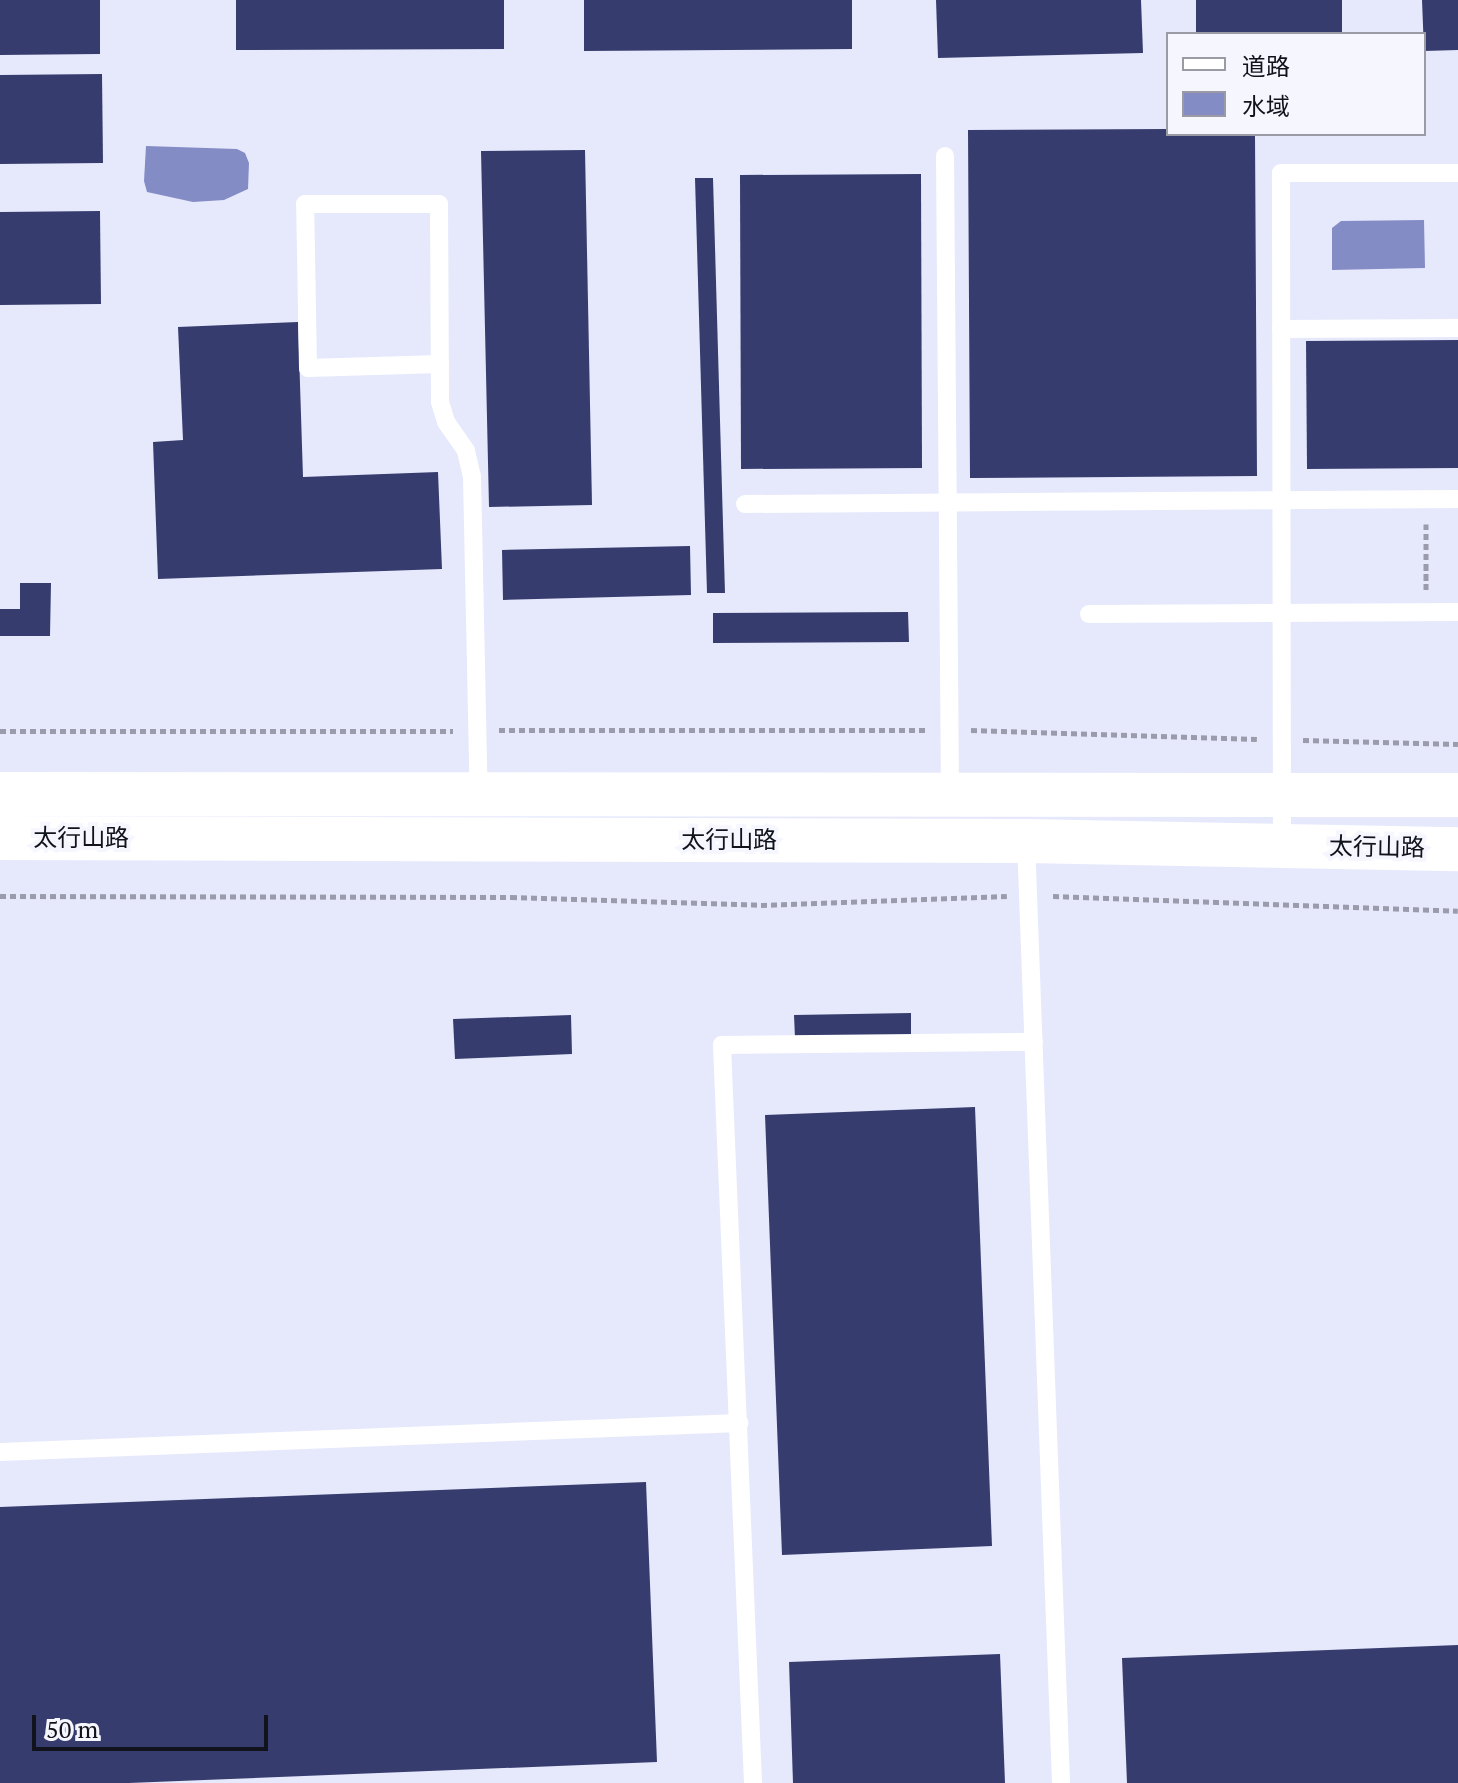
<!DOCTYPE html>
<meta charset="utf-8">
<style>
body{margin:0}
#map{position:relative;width:1458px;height:1783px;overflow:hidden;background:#e6e9fc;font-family:"PT Serif","Noto Sans SC",serif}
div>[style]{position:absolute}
.water>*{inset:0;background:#848cc6}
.building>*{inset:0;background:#373c6e}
.path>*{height:5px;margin-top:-2.5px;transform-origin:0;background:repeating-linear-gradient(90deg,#9a9cac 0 6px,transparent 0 10px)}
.service>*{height:18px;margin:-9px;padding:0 9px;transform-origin:9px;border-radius:9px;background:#fff}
.tertiary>*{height:44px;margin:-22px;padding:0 22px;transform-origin:22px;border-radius:22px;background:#fff}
span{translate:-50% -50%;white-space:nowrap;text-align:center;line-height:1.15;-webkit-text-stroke:8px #f6f7fe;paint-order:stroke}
.street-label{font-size:24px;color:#10121c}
.legend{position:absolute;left:1166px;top:32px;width:260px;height:104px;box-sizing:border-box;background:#f6f7fe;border:2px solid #9a9ba4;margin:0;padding:10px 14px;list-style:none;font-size:24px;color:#10121c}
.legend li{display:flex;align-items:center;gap:16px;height:40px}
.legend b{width:40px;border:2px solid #9a9ba4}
.scale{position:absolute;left:32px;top:1715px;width:236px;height:36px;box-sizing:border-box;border:4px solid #10121c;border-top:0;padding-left:10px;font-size:24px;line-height:28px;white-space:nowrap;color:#10121c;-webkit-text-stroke:6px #f6f7fe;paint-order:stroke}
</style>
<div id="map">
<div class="water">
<i style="clip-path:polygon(146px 146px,237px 149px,245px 153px,249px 163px,248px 189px,224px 200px,193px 202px,147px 192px,144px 181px)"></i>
<i style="clip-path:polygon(1424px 220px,1425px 268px,1332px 270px,1332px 228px,1341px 221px)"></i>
</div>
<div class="building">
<i style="clip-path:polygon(0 0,100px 0,100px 54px,0 55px)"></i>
<i style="clip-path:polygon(236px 0,504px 0,504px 49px,236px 50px)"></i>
<i style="clip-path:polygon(584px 0,852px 0,852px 49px,584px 51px)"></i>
<i style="clip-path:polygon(936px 0,1141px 0,1143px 53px,938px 58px)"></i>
<i style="clip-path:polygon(1196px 0,1342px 0,1342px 34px,1196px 34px)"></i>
<i style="clip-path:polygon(1422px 0,1458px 0,1458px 50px,1424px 51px)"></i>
<i style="clip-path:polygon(102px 74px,103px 163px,0 164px,0 75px)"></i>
<i style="clip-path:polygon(1168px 129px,1168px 134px,1255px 134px,1257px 476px,970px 478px,968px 130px)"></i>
<i style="clip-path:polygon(585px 150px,592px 505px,489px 507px,481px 151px)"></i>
<i style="clip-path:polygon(921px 174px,922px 468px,741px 469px,740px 175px)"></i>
<i style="clip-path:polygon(695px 178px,713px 178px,725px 593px,707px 593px)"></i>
<i style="clip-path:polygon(100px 211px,101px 304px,0 305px,0 212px)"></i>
<i style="clip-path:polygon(298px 322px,303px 477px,438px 472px,442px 569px,158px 579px,153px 442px,183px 440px,178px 327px)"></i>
<i style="clip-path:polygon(1458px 340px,1458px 468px,1307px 469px,1306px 341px)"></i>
<i style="clip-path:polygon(690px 546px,691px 595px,503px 600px,502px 550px)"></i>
<i style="clip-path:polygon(20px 583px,51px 583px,50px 636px,0 636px,0 609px,20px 609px)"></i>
<i style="clip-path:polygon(908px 612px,909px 642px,713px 643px,713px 613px)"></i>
<i style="clip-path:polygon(911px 1013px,911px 1036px,795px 1038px,794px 1015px)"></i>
<i style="clip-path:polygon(571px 1015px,572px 1054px,455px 1059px,453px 1019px)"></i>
<i style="clip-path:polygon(975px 1107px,992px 1546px,782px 1555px,765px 1115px)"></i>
<i style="clip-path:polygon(646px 1482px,657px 1762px,129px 1783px,0 1783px,0 1507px)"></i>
<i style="clip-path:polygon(1458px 1645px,1458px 1783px,1127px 1783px,1122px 1658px)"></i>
<i style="clip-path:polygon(1000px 1654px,1005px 1783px,793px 1783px,789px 1662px)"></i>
</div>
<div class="path">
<i style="left:1426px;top:524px;width:66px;rotate:90deg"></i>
<i style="left:499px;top:730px;width:426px"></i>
<i style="left:971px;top:730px;width:286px;rotate:1.8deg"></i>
<i style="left:0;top:731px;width:453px"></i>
<i style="left:1303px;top:740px;width:155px;rotate:1.5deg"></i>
<i style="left:0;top:896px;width:511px;rotate:0.11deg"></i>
<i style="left:511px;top:897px;width:250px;rotate:1.8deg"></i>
<i style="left:761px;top:905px;width:246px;rotate:-2.1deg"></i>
<i style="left:1053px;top:896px;width:405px;rotate:2.1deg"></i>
</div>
<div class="service">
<i style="left:945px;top:156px;width:641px;rotate:89.55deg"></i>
<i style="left:1281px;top:329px;width:177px;rotate:-0.3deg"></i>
<i style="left:440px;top:364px;width:132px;rotate:178.3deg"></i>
<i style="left:308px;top:368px;width:164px;rotate:-91deg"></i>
<i style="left:305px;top:204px;width:134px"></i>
<i style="left:439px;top:204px;width:198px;rotate:89.7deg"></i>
<i style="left:440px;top:402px;width:21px;rotate:73deg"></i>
<i style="left:446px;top:422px;width:35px;rotate:55deg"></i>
<i style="left:466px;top:451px;width:26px;rotate:77deg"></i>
<i style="left:472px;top:476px;width:321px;rotate:88.8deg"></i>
<i style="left:745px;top:504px;width:713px;rotate:-0.4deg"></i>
<i style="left:1089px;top:614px;width:369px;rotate:-0.3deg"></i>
<i style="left:1026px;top:841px;width:943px;rotate:87.87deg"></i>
<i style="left:1282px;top:845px;width:672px;rotate:-90.09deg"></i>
<i style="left:1281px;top:173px;width:177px"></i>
<i style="left:0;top:1452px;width:740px;rotate:-2.25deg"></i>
<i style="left:753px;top:1783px;width:739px;rotate:-92.41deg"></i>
<i style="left:722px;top:1045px;width:312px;rotate:-0.6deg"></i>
</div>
<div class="tertiary">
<i style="left:0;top:794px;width:1458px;rotate:0.04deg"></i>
<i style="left:0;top:838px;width:1026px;rotate:0.17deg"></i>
<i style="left:1026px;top:841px;width:432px;rotate:1.1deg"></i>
</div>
<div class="street-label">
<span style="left:81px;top:838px">太行山路</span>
<span style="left:729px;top:840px">太行山路</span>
<span style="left:1377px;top:847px;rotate:1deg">太行山路</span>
</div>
<ul class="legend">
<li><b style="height:10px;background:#fff"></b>道路</li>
<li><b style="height:22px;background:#848cc6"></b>水域</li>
</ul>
<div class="scale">50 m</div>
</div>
